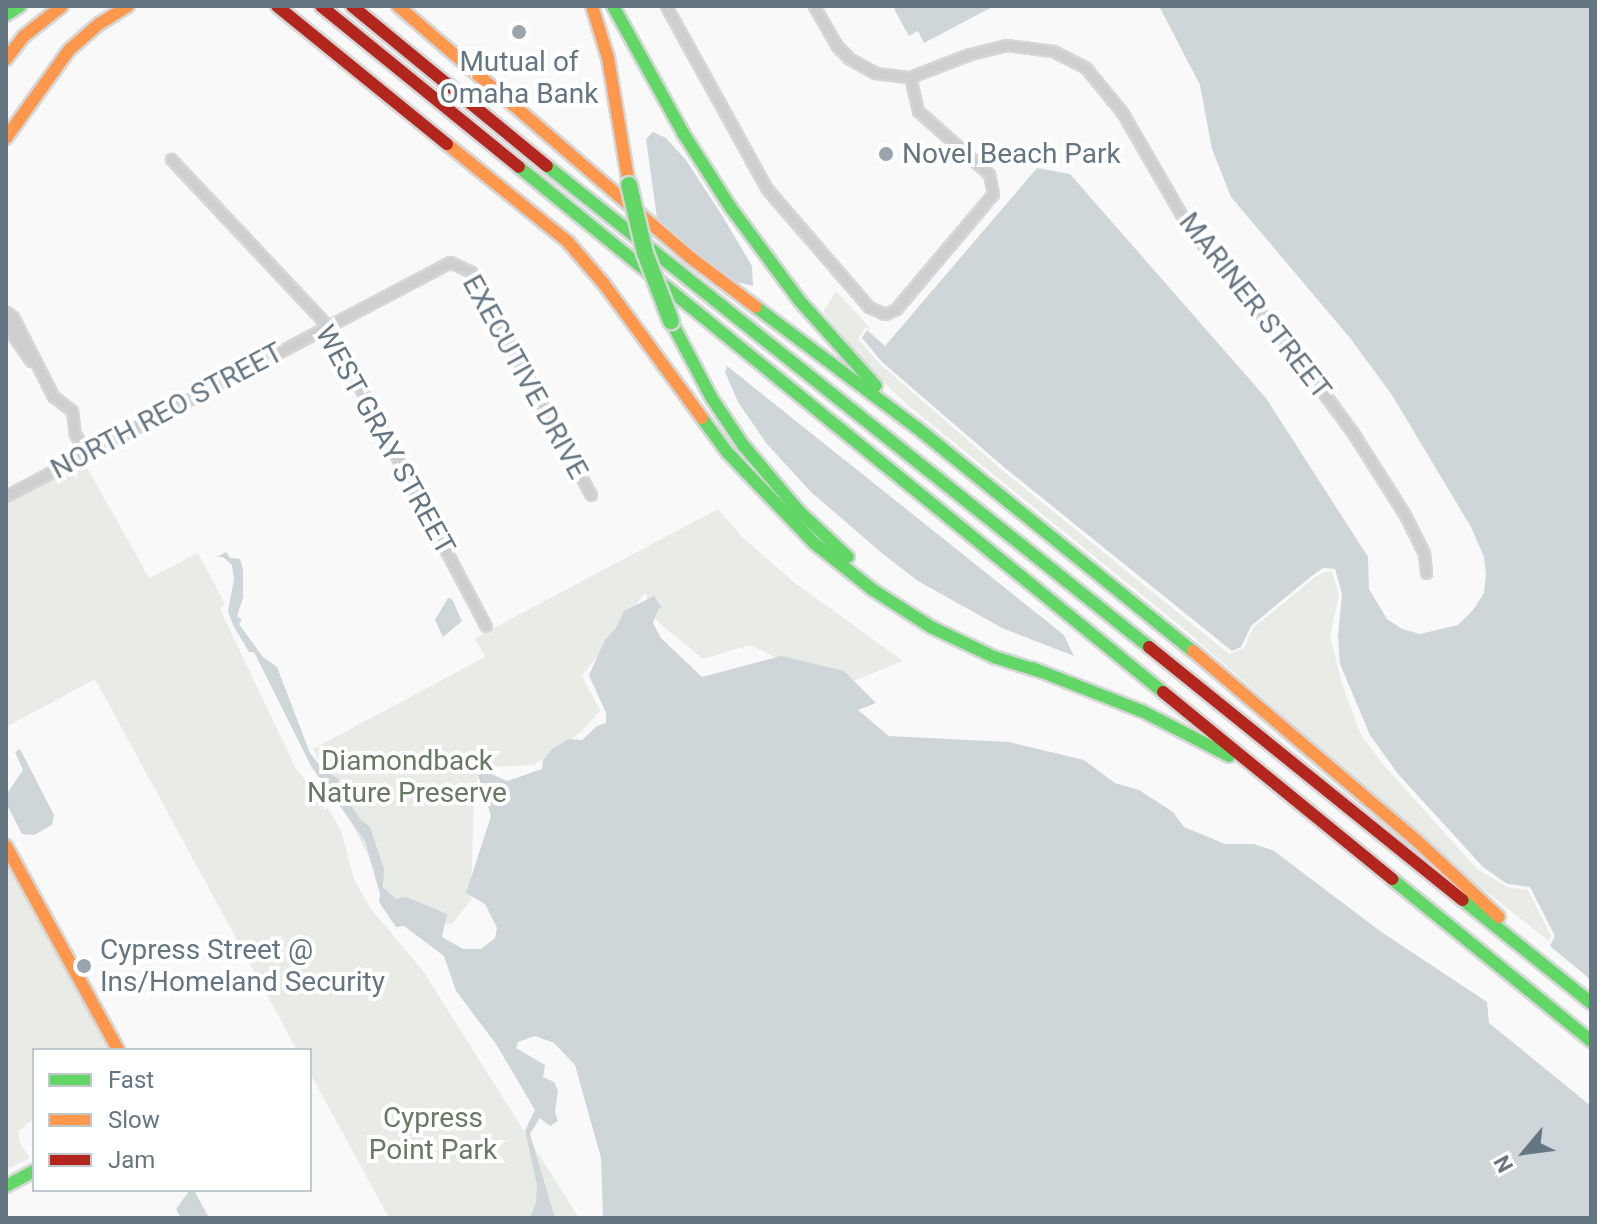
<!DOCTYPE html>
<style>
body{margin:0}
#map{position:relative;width:1597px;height:1224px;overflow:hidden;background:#f9f9f9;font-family:Roboto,sans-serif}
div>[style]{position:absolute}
.green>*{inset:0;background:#e8ebe6}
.water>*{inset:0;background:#ced6d9}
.roads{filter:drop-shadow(2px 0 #d5d6d7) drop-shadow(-2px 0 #d5d6d7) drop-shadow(0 2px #d5d6d7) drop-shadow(0 -2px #d5d6d7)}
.street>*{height:9px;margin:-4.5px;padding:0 4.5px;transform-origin:4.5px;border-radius:4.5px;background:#cecfd0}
.fast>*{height:12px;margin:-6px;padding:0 6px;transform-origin:6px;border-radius:6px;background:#63d668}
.slow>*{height:12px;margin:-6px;padding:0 6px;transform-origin:6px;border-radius:6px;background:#ff974d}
.jam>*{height:12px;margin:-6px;padding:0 6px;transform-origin:6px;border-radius:6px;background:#b3261e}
.bridges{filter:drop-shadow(2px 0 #d5d6d6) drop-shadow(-2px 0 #d5d6d6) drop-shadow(0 2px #d5d6d6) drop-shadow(0 -2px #d5d6d6)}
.fast-bridge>*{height:16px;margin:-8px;padding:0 8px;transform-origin:8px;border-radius:8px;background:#63d668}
.dots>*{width:22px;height:22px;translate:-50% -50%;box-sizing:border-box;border:4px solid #fff;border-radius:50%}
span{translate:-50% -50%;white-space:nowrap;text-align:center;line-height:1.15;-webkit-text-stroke:8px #fff;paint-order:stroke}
.poi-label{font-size:28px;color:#657683}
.left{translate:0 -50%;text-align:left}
.street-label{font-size:28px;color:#657683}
.park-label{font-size:28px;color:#687a64}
.frame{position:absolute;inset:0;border:8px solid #657683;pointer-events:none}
.legend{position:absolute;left:32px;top:1048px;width:280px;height:144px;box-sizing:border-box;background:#fff;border:2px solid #c1c8cd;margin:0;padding:10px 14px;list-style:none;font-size:24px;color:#657683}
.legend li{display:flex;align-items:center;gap:16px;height:40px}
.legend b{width:40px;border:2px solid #c1c8cd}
.north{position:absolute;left:1485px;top:1112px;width:80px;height:80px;-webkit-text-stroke:6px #fff;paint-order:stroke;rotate:241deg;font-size:22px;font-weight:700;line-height:32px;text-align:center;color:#657683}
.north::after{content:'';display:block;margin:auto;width:28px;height:36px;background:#657683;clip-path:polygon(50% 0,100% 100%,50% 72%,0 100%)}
</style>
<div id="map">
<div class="green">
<i style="clip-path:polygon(836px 291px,871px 329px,865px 328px,858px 339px,880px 364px,1002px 470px,1229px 654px,1244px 648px,1253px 628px,1315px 577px,1324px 572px,1332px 572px,1339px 594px,1330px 637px,1342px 684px,1361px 735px,1382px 763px,1477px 869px,1507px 887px,1528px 890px,1551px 936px,1549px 941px,1460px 871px,1190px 634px,909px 406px,876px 375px,823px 312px)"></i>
<i style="clip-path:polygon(84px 462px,149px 578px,198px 553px,225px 604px,220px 609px,296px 769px,325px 803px,341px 831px,354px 879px,371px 909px,423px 971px,579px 1218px,389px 1218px,310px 1073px,310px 1050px,297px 1050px,95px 679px,6px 727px,6px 504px)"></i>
<i style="clip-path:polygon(718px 509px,742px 537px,795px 583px,903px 661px,846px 684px,824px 680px,750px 645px,703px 659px,658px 622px,645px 593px,582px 676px,600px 711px,580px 733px,534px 765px,481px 767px,474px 792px,471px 900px,452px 924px,424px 923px,392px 901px,313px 749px,485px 657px,475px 638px)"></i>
<i style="clip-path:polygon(6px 859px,110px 1050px,34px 1050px,34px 1119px,18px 1131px,20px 1143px,30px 1158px,10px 1168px,6px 1164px)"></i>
</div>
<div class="water">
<i style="clip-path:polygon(901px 6px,994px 6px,924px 43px,918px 31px,909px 36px,894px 9px)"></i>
<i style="clip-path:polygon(1159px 6px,1591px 6px,1591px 980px,1550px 946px,1555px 936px,1530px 887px,1507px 884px,1483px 867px,1398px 774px,1370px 735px,1340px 664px,1338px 637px,1342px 594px,1335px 569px,1323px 568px,1313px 575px,1251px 626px,1241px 647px,1232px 651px,1005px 468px,882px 362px,862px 338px,867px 330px,885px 346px,1037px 168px,1070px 174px,1266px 398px,1368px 557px,1369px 589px,1387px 619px,1402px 629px,1420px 634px,1458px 625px,1473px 610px,1484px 593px,1486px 575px,1484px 557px,1471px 527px,1392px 395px,1350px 338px,1231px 197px,1212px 149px,1200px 85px)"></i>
<i style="clip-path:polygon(653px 132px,666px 138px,686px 160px,723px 217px,752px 266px,753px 286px,729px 280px,657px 218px,646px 139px)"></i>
<i style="clip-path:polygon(727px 366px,1064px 635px,1074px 656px,1002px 628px,918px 581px,883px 554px,811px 492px,767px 444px,738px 402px,725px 372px)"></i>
<i style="clip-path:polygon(226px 552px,230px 558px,240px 559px,243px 569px,243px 598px,237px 616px,242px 620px,239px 624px,263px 657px,277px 667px,310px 753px,323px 769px,340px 780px,337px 784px,360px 819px,370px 827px,384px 869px,383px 887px,396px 899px,406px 897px,447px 914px,442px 937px,463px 949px,481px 949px,495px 938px,497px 928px,485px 904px,466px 893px,491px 816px,477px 772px,485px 771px,507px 781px,542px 769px,543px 760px,552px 749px,569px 739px,582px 740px,597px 726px,606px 723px,606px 713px,589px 675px,605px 640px,616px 628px,624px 611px,654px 596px,662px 608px,659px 608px,653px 623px,661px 638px,702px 677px,781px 656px,844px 671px,876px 703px,858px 710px,889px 736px,1009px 742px,1084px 760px,1115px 783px,1139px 790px,1173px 812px,1184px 827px,1225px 844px,1254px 844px,1274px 851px,1380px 931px,1487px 1002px,1489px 1023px,1591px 1106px,1591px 1218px,603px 1218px,601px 1158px,575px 1065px,554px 1043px,535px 1036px,518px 1042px,516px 1048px,545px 1065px,543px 1077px,554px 1082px,558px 1090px,555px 1112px,558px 1121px,550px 1126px,540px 1118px,530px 1134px,555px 1218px,530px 1218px,536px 1203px,537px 1185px,525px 1130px,535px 1110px,496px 1044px,456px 991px,444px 956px,404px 926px,396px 927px,379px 902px,380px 894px,365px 841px,311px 766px,254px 652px,249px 652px,233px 625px,228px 611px,234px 579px,232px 565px,223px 557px,217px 557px)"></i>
<i style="clip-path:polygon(448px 598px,452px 599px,462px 621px,443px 637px,435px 620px)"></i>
<i style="clip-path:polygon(20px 749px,54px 815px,52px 825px,34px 835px,22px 834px,6px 803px,6px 795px,23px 770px,15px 752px)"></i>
<i style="clip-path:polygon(190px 1190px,194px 1190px,209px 1218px,181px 1218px,176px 1209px)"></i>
</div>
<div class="roads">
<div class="street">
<i style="left:666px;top:6px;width:209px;rotate:61.1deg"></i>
<i style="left:767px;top:189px;width:156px;rotate:49.2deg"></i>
<i style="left:869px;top:307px;width:17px;rotate:24deg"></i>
<i style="left:885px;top:314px;width:12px;rotate:-24deg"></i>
<i style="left:896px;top:309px;width:150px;rotate:-49.9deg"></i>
<i style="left:993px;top:194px;width:20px;rotate:-101deg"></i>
<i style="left:989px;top:174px;width:95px;rotate:-138.4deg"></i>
<i style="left:918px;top:111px;width:35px;rotate:-103deg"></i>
<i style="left:814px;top:6px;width:46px;rotate:60.1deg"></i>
<i style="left:837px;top:46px;width:18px;rotate:45deg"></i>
<i style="left:850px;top:59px;width:29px;rotate:29deg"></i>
<i style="left:875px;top:73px;width:35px;rotate:7deg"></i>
<i style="left:910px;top:77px;width:64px;rotate:-21deg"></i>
<i style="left:970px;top:54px;width:37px;rotate:-14deg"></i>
<i style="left:1006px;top:45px;width:47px;rotate:7.3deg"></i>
<i style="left:1053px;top:51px;width:36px;rotate:27deg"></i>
<i style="left:1085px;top:67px;width:58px;rotate:50.6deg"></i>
<i style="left:1122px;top:112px;width:134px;rotate:60deg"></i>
<i style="left:1189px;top:228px;width:165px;rotate:49.9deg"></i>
<i style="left:1295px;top:354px;width:98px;rotate:53.7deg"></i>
<i style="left:1353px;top:433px;width:97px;rotate:57.6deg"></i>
<i style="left:1405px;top:515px;width:42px;rotate:63.4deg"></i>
<i style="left:1424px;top:553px;width:20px;rotate:84deg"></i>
<i style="left:171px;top:159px;width:228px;rotate:46.8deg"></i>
<i style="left:327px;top:325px;width:340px;rotate:62.2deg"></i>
<i style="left:6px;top:312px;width:9px;rotate:36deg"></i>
<i style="left:13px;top:317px;width:89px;rotate:63.1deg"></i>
<i style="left:53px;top:396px;width:24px;rotate:38deg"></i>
<i style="left:72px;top:411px;width:23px;rotate:83deg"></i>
<i style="left:75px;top:434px;width:23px;rotate:59deg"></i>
<i style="left:6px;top:325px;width:44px;rotate:55.2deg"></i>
<i style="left:6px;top:496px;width:502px;rotate:-27.79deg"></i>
<i style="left:450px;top:262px;width:23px;rotate:25deg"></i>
<i style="left:471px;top:272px;width:253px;rotate:61.7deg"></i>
</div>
<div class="fast">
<i style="left:613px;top:6px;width:145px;rotate:61.1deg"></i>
<i style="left:683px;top:133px;width:89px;rotate:57.4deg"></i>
<i style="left:731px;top:208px;width:114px;rotate:53.5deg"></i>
<i style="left:799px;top:300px;width:115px;rotate:48.2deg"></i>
<i style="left:6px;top:15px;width:17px;rotate:-33deg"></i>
<i style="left:547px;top:166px;width:771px;rotate:38.62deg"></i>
<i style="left:519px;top:167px;width:831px;rotate:39.19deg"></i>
<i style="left:756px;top:307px;width:200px;rotate:36.9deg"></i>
<i style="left:916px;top:427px;width:356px;rotate:39deg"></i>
<i style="left:671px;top:321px;width:86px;rotate:62.2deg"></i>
<i style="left:711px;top:397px;width:58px;rotate:56.3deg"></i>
<i style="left:743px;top:445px;width:87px;rotate:49.7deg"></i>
<i style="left:799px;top:511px;width:67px;rotate:43.2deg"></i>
<i style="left:702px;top:418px;width:42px;rotate:53.7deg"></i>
<i style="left:727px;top:452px;width:126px;rotate:46.3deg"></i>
<i style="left:814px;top:543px;width:75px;rotate:38.5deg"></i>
<i style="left:873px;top:590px;width:69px;rotate:32.5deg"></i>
<i style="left:931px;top:627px;width:70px;rotate:25.5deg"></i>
<i style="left:994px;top:657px;width:47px;rotate:17.3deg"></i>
<i style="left:1032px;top:668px;width:118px;rotate:21.4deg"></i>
<i style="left:1142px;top:711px;width:98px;rotate:27.3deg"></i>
<i style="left:1392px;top:879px;width:257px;rotate:39.1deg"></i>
<i style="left:1463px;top:900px;width:164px;rotate:38.8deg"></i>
<i style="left:6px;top:1186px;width:32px;rotate:-28deg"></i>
</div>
<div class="slow">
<i style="left:398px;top:6px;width:386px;rotate:40.7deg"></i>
<i style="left:691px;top:258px;width:81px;rotate:37deg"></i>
<i style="left:592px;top:6px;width:54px;rotate:72.9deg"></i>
<i style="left:608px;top:58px;width:129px;rotate:80.6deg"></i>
<i style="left:6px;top:59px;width:29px;rotate:-52deg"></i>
<i style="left:24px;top:36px;width:48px;rotate:-38.3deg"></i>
<i style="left:6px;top:138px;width:108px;rotate:-54.4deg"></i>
<i style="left:69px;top:50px;width:40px;rotate:-41deg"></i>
<i style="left:99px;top:24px;width:34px;rotate:-32deg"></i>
<i style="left:447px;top:144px;width:156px;rotate:39deg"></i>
<i style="left:568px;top:242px;width:55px;rotate:49.4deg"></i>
<i style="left:604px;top:284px;width:166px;rotate:53.8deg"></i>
<i style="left:1193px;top:651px;width:292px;rotate:40.3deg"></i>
<i style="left:1416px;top:840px;width:113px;rotate:42.9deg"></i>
<i style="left:6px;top:846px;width:233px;rotate:61.2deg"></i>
</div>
<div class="jam">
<i style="left:277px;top:6px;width:219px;rotate:39.1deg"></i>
<i style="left:321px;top:6px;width:255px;rotate:39.1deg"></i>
<i style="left:352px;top:6px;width:252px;rotate:39.4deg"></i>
<i style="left:1149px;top:647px;width:403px;rotate:38.9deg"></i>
<i style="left:1163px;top:692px;width:296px;rotate:39.2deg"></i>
</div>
</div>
<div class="bridges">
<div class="fast-bridge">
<i style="left:629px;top:185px;width:70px;rotate:76.8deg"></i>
<i style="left:645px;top:253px;width:73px;rotate:69.1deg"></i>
</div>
</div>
<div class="dots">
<i style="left:519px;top:32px;background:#99a4ac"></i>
<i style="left:886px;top:154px;background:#99a4ac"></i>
<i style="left:84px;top:966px;background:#99a4ac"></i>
</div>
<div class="poi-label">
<span style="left:519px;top:78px">Mutual of<br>Omaha Bank</span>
<span class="left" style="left:902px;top:154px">Novel Beach Park</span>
<span class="left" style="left:100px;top:966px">Cypress Street @<br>Ins/Homeland Security</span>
</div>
<div class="street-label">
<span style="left:1255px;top:306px;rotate:52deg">MARINER STREET</span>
<span style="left:525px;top:377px;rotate:61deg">EXECUTIVE DRIVE</span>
<span style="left:167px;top:411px;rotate:-28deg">NORTH REO STREET</span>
<span style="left:385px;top:440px;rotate:61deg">WEST GRAY STREET</span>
</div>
<div class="park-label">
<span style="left:407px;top:777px">Diamondback<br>Nature Preserve</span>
<span style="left:433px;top:1134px">Cypress<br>Point Park</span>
</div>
<div class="frame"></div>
<ul class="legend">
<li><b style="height:10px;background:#63d668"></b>Fast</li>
<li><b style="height:10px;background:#ff974d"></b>Slow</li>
<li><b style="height:10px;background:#b3261e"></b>Jam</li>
</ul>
<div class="north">N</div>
</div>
